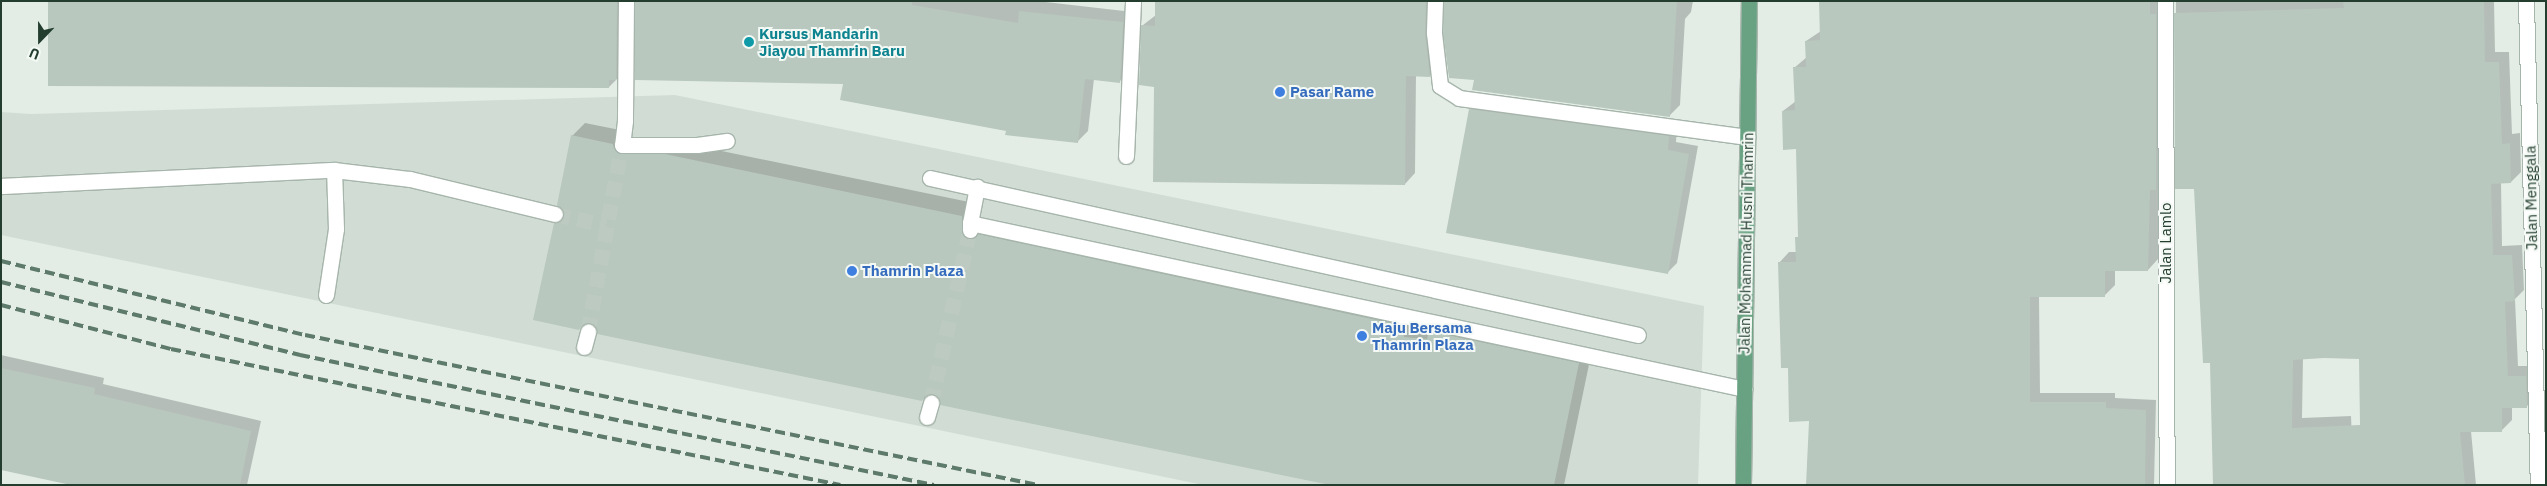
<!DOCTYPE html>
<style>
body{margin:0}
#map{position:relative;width:2547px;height:486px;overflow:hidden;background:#e3ede6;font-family:"IBM Plex Sans",sans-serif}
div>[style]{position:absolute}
.built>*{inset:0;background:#d1ddd4}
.shadow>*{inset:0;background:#0003}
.building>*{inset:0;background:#b8c8be}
.minor-tunnel>*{height:15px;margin-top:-7.5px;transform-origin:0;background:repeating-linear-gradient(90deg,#bdcac1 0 15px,transparent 0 23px)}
.roads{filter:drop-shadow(1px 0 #a6b5ab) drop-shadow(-1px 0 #a6b5ab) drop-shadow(0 1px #a6b5ab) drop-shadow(0 -1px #a6b5ab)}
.minor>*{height:15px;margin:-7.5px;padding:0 7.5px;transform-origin:7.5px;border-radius:7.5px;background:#fff}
.major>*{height:15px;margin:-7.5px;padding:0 7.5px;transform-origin:7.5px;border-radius:7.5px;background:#68a282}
.rail>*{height:4px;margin-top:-2px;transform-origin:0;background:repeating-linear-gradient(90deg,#5d7a6a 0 10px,transparent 0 15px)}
.dots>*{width:14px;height:14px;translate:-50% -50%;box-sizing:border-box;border:2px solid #f4f9f5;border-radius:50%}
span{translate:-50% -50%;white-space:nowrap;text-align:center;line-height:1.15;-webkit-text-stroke:4px #f4f9f5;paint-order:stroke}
.culture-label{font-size:15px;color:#0d838f;font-weight:700}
.left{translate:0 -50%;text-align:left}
.shop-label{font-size:15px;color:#366cbe;font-weight:700}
.street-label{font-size:15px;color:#233e2f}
.frame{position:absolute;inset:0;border:2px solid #233e2f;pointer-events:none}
.north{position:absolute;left:15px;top:15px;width:50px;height:50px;-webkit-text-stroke:4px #f4f9f5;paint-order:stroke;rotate:202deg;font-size:14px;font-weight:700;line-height:20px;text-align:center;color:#233e2f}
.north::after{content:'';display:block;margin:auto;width:18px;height:22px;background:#233e2f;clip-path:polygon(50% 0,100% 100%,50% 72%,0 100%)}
</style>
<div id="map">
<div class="built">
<i style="clip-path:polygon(675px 95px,1704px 306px,1698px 485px,1203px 485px,1px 235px,1px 112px,31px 114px)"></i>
</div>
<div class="shadow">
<i style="clip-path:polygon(49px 1px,627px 1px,619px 77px,609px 87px)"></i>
<i style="clip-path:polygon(637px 1px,1037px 1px,1133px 12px,1130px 71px,1119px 82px,1094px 79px,1088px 131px,1078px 141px,1007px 130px,844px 83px)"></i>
<i style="clip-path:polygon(1156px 1px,1435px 1px,1440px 65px,1429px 76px,1416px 75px,1415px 173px,1405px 184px,1155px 86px,1143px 25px,1156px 15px)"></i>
<i style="clip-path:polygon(1446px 1px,1693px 1px,1691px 12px,1685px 19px,1680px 105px,1669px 116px,1476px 78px)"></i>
<i style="clip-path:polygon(1821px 1px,2165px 1px,2158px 259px,2148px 270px,2115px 270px,2115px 285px,2105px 295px,2039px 296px,2040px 393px,2115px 393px,2115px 398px,2156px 400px,2154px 485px,1807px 485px,1810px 420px,1789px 367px,1779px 263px,1789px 252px,1797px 252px,1799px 235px,1797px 148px,1783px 111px,1796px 101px,1794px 68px,1807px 57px,1806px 41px,1821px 31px)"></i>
<i style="clip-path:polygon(2176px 1px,2494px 1px,2495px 52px,2509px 52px,2512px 134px,2520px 133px,2521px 172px,2511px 182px,2501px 182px,2502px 246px,2522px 245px,2524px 290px,2515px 299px,2518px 366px,2536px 366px,2537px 396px,2526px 407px,2512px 407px,2512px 420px,2502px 430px,2471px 431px,2476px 485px,2397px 485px,2360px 356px,2303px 358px,2302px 418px,2351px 416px,2354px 485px,2214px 485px,2212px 362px,2196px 188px,2176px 188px)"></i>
<i style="clip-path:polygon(1479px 100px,1677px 127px,1676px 142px,1698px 146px,1677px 263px,1668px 272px,1470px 109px)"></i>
<i style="clip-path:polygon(585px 123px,625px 131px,627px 136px,635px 142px,678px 142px,974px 203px,974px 221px,1592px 350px,1564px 485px,1336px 485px,933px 393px,921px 400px,555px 224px,565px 214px,572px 136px)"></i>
<i style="clip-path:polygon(1px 355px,104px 378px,103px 384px,261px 421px,247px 485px,76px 485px,1px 469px)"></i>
</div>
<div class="building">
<i style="clip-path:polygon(48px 1px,617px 1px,616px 80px,609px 80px,609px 88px,48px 86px)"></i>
<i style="clip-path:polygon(635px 1px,912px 1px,912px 5px,1018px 23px,1019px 11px,1123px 22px,1120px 83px,1085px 79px,1078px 143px,1005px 135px,1006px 131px,840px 100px,843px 84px,635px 80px)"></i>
<i style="clip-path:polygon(1155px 1px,1426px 1px,1425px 34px,1430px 77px,1406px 76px,1405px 185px,1153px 182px,1154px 87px,1139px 85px,1141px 25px,1155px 26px)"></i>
<i style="clip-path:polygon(1444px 1px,1677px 1px,1670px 117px,1472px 90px,1474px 80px,1449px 78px,1443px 33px)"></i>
<i style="clip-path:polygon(1819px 1px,2150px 1px,2150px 14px,2156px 14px,2156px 190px,2150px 190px,2148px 271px,2105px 271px,2105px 297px,2030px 297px,2030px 402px,2106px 402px,2106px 408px,2146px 410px,2145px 485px,1806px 485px,1809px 421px,1789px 422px,1788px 368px,1781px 368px,1778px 262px,1796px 262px,1795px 237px,1798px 237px,1796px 149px,1783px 150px,1782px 111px,1795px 110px,1793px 67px,1806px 67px,1805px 41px,1820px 40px)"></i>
<i style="clip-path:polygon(evenodd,2343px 1px,2484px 1px,2485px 62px,2499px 62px,2502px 144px,2510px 143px,2511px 183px,2491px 184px,2493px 255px,2512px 255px,2515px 301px,2505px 302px,2508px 376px,2526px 376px,2527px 408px,2502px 408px,2502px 432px,2460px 432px,2465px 485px,2213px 485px,2210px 363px,2203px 363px,2194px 189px,2175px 189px,2174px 13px,2344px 8px,2343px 1px,2324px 358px,2359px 359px,2360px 425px,2292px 428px,2293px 360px,2324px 358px)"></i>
<i style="clip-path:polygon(1469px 109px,1669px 136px,1668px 150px,1689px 154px,1668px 274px,1446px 233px)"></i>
<i style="clip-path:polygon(571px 135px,613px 144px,614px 149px,621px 154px,665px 154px,962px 216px,962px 234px,970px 239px,978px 234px,1404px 326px,1404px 337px,1427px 339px,1429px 331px,1579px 363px,1554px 485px,1330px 485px,940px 405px,938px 397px,933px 394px,925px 396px,922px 401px,597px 334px,595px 326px,590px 323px,582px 325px,579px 330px,533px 320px,554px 223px,561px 221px,564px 216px,557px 205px)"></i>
<i style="clip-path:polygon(1px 368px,95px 388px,94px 394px,251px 431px,240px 485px,71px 485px,1px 470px)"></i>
</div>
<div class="minor-tunnel">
<i style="left:555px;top:214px;width:52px;rotate:12.2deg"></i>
<i style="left:588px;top:332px;width:190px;rotate:-79.7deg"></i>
<i style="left:931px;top:403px;width:177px;rotate:-77.3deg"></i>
</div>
<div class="roads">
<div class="minor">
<i style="left:626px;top:1px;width:120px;rotate:90.5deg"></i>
<i style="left:625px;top:121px;width:24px;rotate:97deg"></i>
<i style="left:622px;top:145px;width:75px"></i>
<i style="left:697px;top:145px;width:30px;rotate:-8deg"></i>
<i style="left:1435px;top:1px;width:32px;rotate:92deg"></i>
<i style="left:1434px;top:33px;width:53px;rotate:83.5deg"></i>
<i style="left:1440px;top:86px;width:22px;rotate:32deg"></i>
<i style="left:1459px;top:98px;width:291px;rotate:7.7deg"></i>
<i style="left:2165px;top:1px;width:484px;rotate:89.8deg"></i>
<i style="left:2526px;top:1px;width:484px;rotate:88.6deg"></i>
<i style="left:1126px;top:156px;width:155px;rotate:-87.4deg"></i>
<i style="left:930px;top:178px;width:725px;rotate:12.5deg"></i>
<i style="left:1px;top:186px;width:333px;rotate:-2.8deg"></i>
<i style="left:970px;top:223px;width:37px;rotate:-79deg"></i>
<i style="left:970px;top:230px;width:7px;rotate:-90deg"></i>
<i style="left:970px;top:223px;width:792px;rotate:12.1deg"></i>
<i style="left:326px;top:295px;width:67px;rotate:-81.4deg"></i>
<i style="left:336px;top:229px;width:59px;rotate:-91.9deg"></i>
<i style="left:334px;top:170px;width:77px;rotate:6.8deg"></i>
<i style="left:410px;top:179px;width:149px;rotate:13.6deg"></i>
<i style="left:584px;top:347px;width:16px;rotate:-75deg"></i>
<i style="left:927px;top:417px;width:15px;rotate:-74deg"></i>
</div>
<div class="major">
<i style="left:1743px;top:485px;width:484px;rotate:-89.3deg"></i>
</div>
</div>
<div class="rail">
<i style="left:1px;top:261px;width:313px;rotate:13.7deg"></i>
<i style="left:305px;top:335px;width:748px;rotate:11.57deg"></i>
<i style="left:1px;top:282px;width:308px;rotate:13.7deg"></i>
<i style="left:300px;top:355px;width:647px;rotate:11.59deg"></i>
<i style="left:1px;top:305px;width:176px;rotate:14.5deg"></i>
<i style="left:171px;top:349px;width:683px;rotate:11.49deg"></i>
</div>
<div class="dots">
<i style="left:749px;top:42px;background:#0f9aa8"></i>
<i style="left:1280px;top:92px;background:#3f7fe0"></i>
<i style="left:852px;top:271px;background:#3f7fe0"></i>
<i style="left:1362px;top:336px;background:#3f7fe0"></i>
</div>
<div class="culture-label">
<span class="left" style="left:759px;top:42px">Kursus Mandarin<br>Jiayou Thamrin Baru</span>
</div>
<div class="shop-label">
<span class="left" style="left:1290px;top:92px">Pasar Rame</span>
<span class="left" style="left:862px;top:271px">Thamrin Plaza</span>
<span class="left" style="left:1372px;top:336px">Maju Bersama<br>Thamrin Plaza</span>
</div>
<div class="street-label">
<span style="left:2531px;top:198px;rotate:-91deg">Jalan Menggala</span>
<span style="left:1746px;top:243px;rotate:-89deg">Jalan Mohammad Husni Thamrin</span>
<span style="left:2166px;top:243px;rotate:-90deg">Jalan Lamlo</span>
</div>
<div class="frame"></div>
<div class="north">U</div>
</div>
